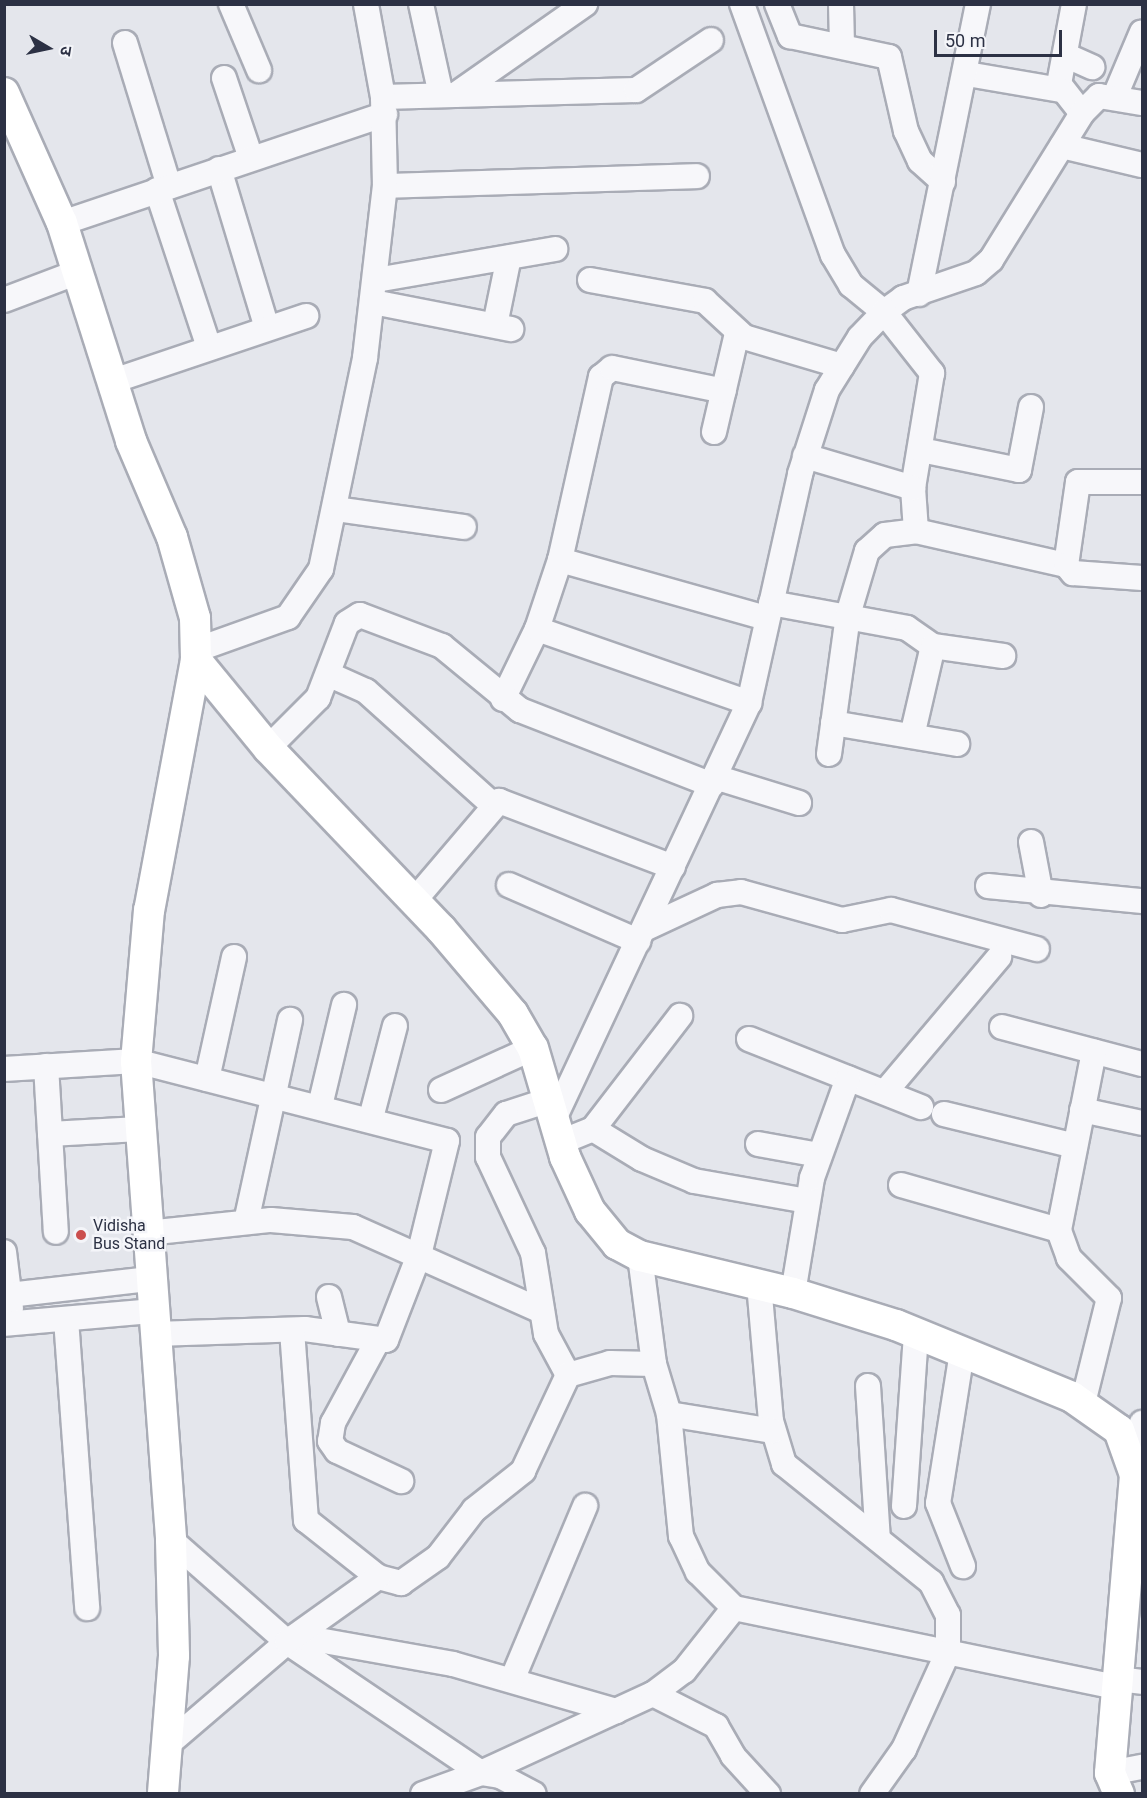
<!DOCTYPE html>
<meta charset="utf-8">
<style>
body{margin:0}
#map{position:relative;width:1147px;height:1798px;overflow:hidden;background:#e4e6ec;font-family:Roboto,"Noto Sans Devanagari",sans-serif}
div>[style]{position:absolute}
.roads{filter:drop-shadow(2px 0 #a9acb6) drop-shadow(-2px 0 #a9acb6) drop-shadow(0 2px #a9acb6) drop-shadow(0 -2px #a9acb6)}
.minor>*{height:24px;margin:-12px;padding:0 12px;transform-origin:12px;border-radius:12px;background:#f7f7fa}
.major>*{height:30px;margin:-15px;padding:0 15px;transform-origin:15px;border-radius:15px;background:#fff}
.dots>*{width:16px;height:16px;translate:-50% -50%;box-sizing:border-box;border:3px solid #f4f5f9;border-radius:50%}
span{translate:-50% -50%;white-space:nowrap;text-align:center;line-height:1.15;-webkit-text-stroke:5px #f4f5f9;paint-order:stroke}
.poi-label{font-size:16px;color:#2c3144}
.left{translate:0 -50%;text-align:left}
.frame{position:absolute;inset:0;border:6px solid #2c3144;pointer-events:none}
.north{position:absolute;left:18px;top:18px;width:60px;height:60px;-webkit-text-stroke:4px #f4f5f9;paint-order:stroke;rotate:99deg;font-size:16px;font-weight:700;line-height:24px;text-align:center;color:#2c3144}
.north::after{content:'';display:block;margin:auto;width:21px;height:27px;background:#2c3144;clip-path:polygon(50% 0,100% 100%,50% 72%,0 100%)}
.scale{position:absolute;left:934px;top:30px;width:128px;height:27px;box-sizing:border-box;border:3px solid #2c3144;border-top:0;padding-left:8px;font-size:18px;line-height:21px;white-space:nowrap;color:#2c3144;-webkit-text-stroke:4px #f4f5f9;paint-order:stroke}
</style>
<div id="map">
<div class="roads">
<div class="minor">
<i style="left:231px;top:4px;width:72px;rotate:67deg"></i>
<i style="left:421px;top:4px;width:93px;rotate:77.6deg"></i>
<i style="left:742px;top:4px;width:267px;rotate:70.1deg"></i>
<i style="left:833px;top:255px;width:35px;rotate:59deg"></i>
<i style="left:851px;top:285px;width:43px;rotate:39.3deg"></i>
<i style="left:884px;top:312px;width:78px;rotate:51.8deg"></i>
<i style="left:932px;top:373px;width:117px;rotate:99.4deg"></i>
<i style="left:913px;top:488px;width:43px;rotate:86deg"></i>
<i style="left:916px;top:531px;width:154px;rotate:12.8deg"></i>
<i style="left:777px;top:4px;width:35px;rotate:68deg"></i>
<i style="left:790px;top:36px;width:101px;rotate:12deg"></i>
<i style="left:889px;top:57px;width:76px;rotate:77.1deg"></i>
<i style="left:906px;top:131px;width:33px;rotate:65deg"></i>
<i style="left:920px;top:161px;width:31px;rotate:42deg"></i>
<i style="left:841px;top:4px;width:42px;rotate:88.6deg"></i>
<i style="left:1074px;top:4px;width:81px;rotate:100.6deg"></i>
<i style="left:1059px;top:84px;width:37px;rotate:52deg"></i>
<i style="left:125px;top:43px;width:150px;rotate:72.9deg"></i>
<i style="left:1065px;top:55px;width:30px;rotate:24deg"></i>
<i style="left:967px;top:74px;width:95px;rotate:9.7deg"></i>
<i style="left:224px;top:78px;width:84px;rotate:71.4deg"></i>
<i style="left:455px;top:95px;width:159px;rotate:-35deg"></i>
<i style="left:1115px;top:96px;width:69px;rotate:-67.1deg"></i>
<i style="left:383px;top:97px;width:253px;rotate:-1.6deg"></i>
<i style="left:636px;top:90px;width:90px;rotate:-33.7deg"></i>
<i style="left:1062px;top:146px;width:82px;rotate:13.4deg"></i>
<i style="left:219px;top:169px;width:166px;rotate:73.2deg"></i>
<i style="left:385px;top:186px;width:312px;rotate:-1.8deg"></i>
<i style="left:157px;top:190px;width:165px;rotate:71.7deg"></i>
<i style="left:62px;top:223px;width:341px;rotate:-18.6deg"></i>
<i style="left:376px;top:280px;width:182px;rotate:-9.8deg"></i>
<i style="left:590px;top:280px;width:117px;rotate:10.3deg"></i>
<i style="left:705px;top:301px;width:53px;rotate:42.7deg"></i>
<i style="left:744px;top:337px;width:102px;rotate:16.5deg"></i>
<i style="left:919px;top:294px;width:296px;rotate:-78.5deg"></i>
<i style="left:4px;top:300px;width:79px;rotate:-20.7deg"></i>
<i style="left:373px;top:302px;width:141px;rotate:11.1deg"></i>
<i style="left:495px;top:325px;width:69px;rotate:-78.4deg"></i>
<i style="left:113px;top:381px;width:204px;rotate:-18.6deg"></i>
<i style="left:714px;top:432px;width:102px;rotate:-76.9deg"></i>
<i style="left:921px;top:450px;width:100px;rotate:11.5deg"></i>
<i style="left:1019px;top:470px;width:64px;rotate:-79.2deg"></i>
<i style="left:805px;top:456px;width:113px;rotate:16.5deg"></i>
<i style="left:1142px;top:482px;width:64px;rotate:180deg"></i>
<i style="left:1078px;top:482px;width:84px;rotate:98.2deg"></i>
<i style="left:1066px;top:565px;width:11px;rotate:49deg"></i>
<i style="left:1073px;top:573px;width:69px;rotate:4.1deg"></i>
<i style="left:336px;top:509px;width:129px;rotate:8deg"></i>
<i style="left:560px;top:560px;width:215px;rotate:15.7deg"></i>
<i style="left:771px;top:603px;width:138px;rotate:10.4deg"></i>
<i style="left:907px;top:628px;width:32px;rotate:35deg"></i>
<i style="left:537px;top:629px;width:225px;rotate:19.2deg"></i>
<i style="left:196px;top:650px;width:98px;rotate:-19.7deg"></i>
<i style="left:288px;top:617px;width:58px;rotate:-55.5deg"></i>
<i style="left:321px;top:569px;width:216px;rotate:-78.2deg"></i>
<i style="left:365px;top:358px;width:173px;rotate:-83.4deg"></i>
<i style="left:385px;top:186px;width:89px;rotate:-91.3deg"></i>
<i style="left:383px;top:97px;width:95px;rotate:-100.4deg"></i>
<i style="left:330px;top:675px;width:39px;rotate:24deg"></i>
<i style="left:366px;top:691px;width:171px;rotate:41.9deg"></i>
<i style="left:503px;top:699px;width:78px;rotate:-64.1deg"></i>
<i style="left:537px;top:629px;width:73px;rotate:-71.6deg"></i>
<i style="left:560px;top:560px;width:188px;rotate:-77.4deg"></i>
<i style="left:601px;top:377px;width:14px;rotate:-39deg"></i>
<i style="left:612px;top:368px;width:114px;rotate:11.6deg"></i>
<i style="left:833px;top:723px;width:126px;rotate:9.6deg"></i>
<i style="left:912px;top:736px;width:92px;rotate:-76.9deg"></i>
<i style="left:933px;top:646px;width:71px;rotate:8.1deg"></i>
<i style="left:268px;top:748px;width:71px;rotate:-45deg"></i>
<i style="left:318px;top:698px;width:80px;rotate:-68.9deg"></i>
<i style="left:347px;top:623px;width:15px;rotate:-32deg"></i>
<i style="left:360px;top:615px;width:88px;rotate:20.7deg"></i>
<i style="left:442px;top:646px;width:101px;rotate:39.4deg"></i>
<i style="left:520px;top:710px;width:206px;rotate:21.3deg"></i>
<i style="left:829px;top:754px;width:140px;rotate:-82.2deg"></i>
<i style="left:848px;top:615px;width:67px;rotate:-73.5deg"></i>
<i style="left:867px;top:551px;width:24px;rotate:-42deg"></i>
<i style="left:885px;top:535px;width:31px;rotate:-7deg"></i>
<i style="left:715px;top:777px;width:88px;rotate:17.2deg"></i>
<i style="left:1031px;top:842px;width:54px;rotate:79.3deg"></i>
<i style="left:509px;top:885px;width:141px;rotate:23.5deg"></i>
<i style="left:988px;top:886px;width:155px;rotate:5.6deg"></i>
<i style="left:413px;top:902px;width:133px;rotate:-49.6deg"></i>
<i style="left:499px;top:801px;width:186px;rotate:20.8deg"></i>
<i style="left:644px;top:929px;width:81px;rotate:-25deg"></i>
<i style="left:717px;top:895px;width:24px;rotate:-7deg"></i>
<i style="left:741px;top:892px;width:105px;rotate:15.5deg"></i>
<i style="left:842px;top:920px;width:50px;rotate:-11.5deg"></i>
<i style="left:891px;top:910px;width:151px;rotate:15deg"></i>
<i style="left:1002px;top:1027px;width:145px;rotate:14.8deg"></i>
<i style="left:749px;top:1039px;width:185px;rotate:21.6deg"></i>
<i style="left:46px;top:1066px;width:166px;rotate:86.6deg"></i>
<i style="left:4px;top:1069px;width:132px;rotate:-3.5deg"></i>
<i style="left:136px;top:1061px;width:321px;rotate:14.4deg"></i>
<i style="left:447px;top:1141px;width:117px;rotate:103.8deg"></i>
<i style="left:419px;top:1255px;width:91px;rotate:111.2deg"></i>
<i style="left:386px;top:1340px;width:82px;rotate:-172.3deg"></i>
<i style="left:305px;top:1329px;width:150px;rotate:178.1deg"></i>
<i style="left:207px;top:1079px;width:125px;rotate:-77.5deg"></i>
<i style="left:441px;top:1090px;width:101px;rotate:-24.5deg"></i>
<i style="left:885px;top:1092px;width:177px;rotate:-49.8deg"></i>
<i style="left:549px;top:1100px;width:45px;rotate:162deg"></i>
<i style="left:506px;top:1114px;width:29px;rotate:128deg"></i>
<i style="left:488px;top:1137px;width:20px;rotate:90deg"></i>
<i style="left:488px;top:1157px;width:106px;rotate:64.9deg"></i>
<i style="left:533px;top:1253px;width:82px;rotate:80.9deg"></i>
<i style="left:546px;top:1334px;width:47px;rotate:61.8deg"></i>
<i style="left:320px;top:1106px;width:104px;rotate:-76.6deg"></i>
<i style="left:1082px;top:1110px;width:61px;rotate:12.2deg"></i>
<i style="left:944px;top:1114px;width:135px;rotate:13.7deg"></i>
<i style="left:371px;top:1118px;width:95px;rotate:-75.4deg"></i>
<i style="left:554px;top:1119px;width:459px;rotate:-64.9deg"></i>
<i style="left:749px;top:703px;width:235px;rotate:-77.4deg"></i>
<i style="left:800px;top:474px;width:88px;rotate:-72.2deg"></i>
<i style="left:827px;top:390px;width:62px;rotate:-58.1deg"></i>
<i style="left:860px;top:337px;width:35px;rotate:-46deg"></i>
<i style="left:884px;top:312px;width:24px;rotate:-36deg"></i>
<i style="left:903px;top:298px;width:77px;rotate:-18.9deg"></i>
<i style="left:976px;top:273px;width:20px;rotate:-41deg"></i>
<i style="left:991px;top:260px;width:173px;rotate:-58.2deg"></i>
<i style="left:1082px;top:113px;width:24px;rotate:-45deg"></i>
<i style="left:1099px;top:96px;width:44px;rotate:9.2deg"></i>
<i style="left:593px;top:1129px;width:57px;rotate:31.5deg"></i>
<i style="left:642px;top:1159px;width:56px;rotate:22.9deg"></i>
<i style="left:694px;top:1181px;width:115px;rotate:10deg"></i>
<i style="left:50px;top:1134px;width:89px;rotate:-3.2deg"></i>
<i style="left:561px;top:1142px;width:35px;rotate:-22deg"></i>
<i style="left:593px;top:1129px;width:143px;rotate:-52.4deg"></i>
<i style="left:758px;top:1144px;width:62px;rotate:10.2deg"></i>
<i style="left:901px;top:1185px;width:164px;rotate:15.9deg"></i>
<i style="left:246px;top:1222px;width:207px;rotate:-77.7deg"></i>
<i style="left:147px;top:1233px;width:125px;rotate:-6deg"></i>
<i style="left:271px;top:1220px;width:82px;rotate:4.9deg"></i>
<i style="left:353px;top:1227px;width:207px;rotate:24deg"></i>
<i style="left:4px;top:1252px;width:57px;rotate:83deg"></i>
<i style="left:640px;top:1256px;width:109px;rotate:82.6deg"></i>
<i style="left:654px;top:1364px;width:52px;rotate:73.3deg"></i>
<i style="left:669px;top:1414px;width:123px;rotate:84.4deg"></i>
<i style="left:681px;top:1536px;width:40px;rotate:65deg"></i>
<i style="left:698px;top:1572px;width:51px;rotate:45deg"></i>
<i style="left:734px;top:1608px;width:391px;rotate:11.7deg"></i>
<i style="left:759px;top:1284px;width:138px;rotate:85deg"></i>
<i style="left:771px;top:1421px;width:45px;rotate:73.2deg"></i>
<i style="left:784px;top:1464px;width:189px;rotate:38.8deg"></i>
<i style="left:931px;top:1582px;width:37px;rotate:63deg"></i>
<i style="left:948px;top:1615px;width:37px;rotate:90deg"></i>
<i style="left:948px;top:1652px;width:107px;rotate:114.4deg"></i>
<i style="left:904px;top:1749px;width:55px;rotate:125.4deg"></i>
<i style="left:793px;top:1293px;width:117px;rotate:-80.6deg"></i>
<i style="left:812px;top:1178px;width:106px;rotate:-70.2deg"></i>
<i style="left:9px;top:1295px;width:142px;rotate:-6.5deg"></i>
<i style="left:329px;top:1297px;width:38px;rotate:76deg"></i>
<i style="left:66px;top:1319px;width:290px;rotate:85.8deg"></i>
<i style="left:4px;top:1324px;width:150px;rotate:-5deg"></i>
<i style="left:292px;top:1330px;width:191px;rotate:85.8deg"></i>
<i style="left:306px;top:1520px;width:92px;rotate:38.4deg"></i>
<i style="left:378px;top:1577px;width:24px;rotate:15deg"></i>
<i style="left:401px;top:1583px;width:45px;rotate:-35.1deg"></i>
<i style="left:438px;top:1557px;width:59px;rotate:-52.5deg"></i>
<i style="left:474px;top:1510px;width:63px;rotate:-38.5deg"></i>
<i style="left:523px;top:1471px;width:106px;rotate:-64.9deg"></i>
<i style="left:568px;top:1375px;width:44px;rotate:-15.9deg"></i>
<i style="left:610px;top:1363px;width:44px;rotate:1.3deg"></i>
<i style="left:378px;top:1340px;width:94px;rotate:118.5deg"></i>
<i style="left:333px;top:1423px;width:18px;rotate:99deg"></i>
<i style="left:330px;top:1441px;width:12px;rotate:55deg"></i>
<i style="left:337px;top:1451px;width:71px;rotate:25.1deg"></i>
<i style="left:962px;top:1352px;width:153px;rotate:99deg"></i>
<i style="left:938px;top:1503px;width:68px;rotate:68.4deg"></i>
<i style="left:868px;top:1386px;width:153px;rotate:86.3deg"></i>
<i style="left:1083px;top:1403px;width:108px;rotate:-76.1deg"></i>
<i style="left:1109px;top:1298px;width:57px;rotate:-135deg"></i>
<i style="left:1069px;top:1258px;width:30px;rotate:-110deg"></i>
<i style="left:1059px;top:1230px;width:182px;rotate:-78.9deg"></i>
<i style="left:669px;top:1414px;width:105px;rotate:9.3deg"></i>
<i style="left:1131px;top:1453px;width:32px;rotate:-70deg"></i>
<i style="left:904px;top:1506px;width:173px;rotate:-86deg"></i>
<i style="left:171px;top:1540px;width:154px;rotate:41.3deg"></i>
<i style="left:287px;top:1642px;width:234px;rotate:34deg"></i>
<i style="left:481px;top:1773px;width:189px;rotate:-24.7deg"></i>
<i style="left:653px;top:1694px;width:39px;rotate:-37deg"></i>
<i style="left:684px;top:1671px;width:80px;rotate:-51.6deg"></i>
<i style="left:296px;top:1636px;width:159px;rotate:10.1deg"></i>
<i style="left:453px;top:1664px;width:170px;rotate:16.1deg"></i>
<i style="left:1118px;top:1679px;width:24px;rotate:7deg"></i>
<i style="left:512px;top:1680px;width:189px;rotate:-67.2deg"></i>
<i style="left:653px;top:1694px;width:71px;rotate:26.9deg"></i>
<i style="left:716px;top:1726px;width:34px;rotate:60deg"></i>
<i style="left:733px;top:1756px;width:52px;rotate:47.4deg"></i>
<i style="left:167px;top:1745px;width:158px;rotate:-40.6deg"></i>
<i style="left:287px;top:1642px;width:112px;rotate:-35.5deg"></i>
<i style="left:1110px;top:1773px;width:33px;rotate:-11deg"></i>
<i style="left:423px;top:1794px;width:62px;rotate:-19.9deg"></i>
<i style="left:481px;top:1773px;width:19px;rotate:9deg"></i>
<i style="left:500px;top:1776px;width:38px;rotate:28deg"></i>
</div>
<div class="major">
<i style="left:4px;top:93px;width:142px;rotate:66deg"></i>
<i style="left:62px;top:223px;width:229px;rotate:72.4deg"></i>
<i style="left:131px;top:441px;width:104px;rotate:66.9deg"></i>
<i style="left:172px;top:537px;width:84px;rotate:74.1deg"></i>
<i style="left:195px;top:618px;width:42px;rotate:88.6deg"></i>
<i style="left:196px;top:660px;width:254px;rotate:100.6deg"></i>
<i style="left:149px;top:910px;width:152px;rotate:94.9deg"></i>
<i style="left:136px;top:1061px;width:480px;rotate:85.8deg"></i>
<i style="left:171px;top:1540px;width:116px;rotate:88.5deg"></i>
<i style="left:174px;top:1656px;width:138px;rotate:94.6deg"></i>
<i style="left:196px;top:660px;width:114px;rotate:50.7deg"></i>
<i style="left:268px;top:748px;width:250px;rotate:46.3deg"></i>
<i style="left:441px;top:929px;width:111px;rotate:49.7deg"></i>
<i style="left:513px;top:1014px;width:39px;rotate:60deg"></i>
<i style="left:533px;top:1048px;width:114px;rotate:73.6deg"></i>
<i style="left:565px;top:1157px;width:60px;rotate:65.2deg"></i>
<i style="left:590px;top:1211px;width:43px;rotate:50.7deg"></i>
<i style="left:617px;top:1244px;width:26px;rotate:28deg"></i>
<i style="left:640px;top:1256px;width:157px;rotate:13.6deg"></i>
<i style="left:793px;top:1293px;width:108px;rotate:17.3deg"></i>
<i style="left:896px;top:1325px;width:190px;rotate:22.2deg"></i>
<i style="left:1072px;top:1397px;width:57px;rotate:35.1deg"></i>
<i style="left:1119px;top:1430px;width:48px;rotate:70.4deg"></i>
<i style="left:1135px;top:1475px;width:299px;rotate:94.8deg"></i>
<i style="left:1110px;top:1773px;width:23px;rotate:67deg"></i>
</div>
</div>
<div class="dots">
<i style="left:81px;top:1235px;background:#cb4f4e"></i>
</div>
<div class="poi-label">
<span class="left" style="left:93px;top:1235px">Vidisha<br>Bus Stand</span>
</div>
<div class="frame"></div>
<div class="north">उ</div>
<div class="scale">50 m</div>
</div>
